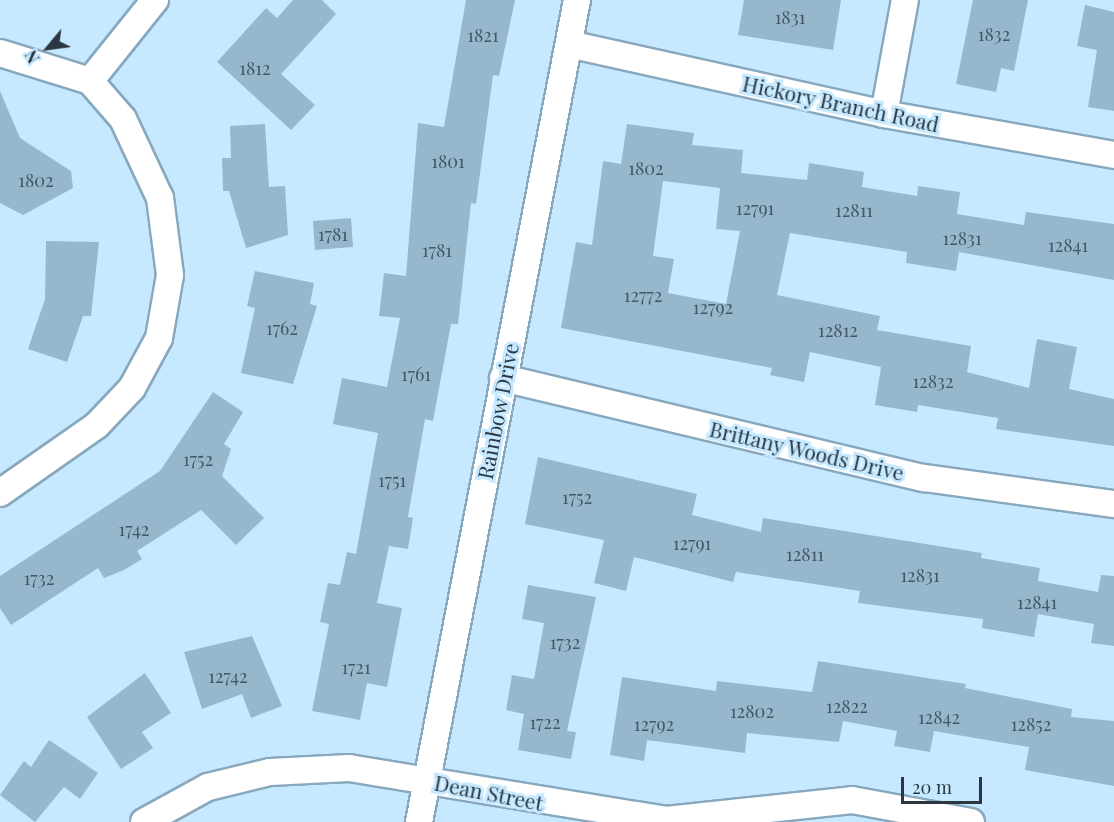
<!DOCTYPE html>
<style>
body{margin:0}
#map{position:relative;width:1114px;height:822px;overflow:hidden;background:#c7e9ff;font-family:"Playfair Display",serif}
div>[style]{position:absolute}
.building>*{inset:0;background:#97b7cc}
.roads{filter:drop-shadow(2px 0 #88a8bd) drop-shadow(-2px 0 #88a8bd) drop-shadow(0 2px #88a8bd) drop-shadow(0 -2px #88a8bd)}
.street>*{height:26px;margin:-13px;padding:0 13px;transform-origin:13px;border-radius:13px;background:#fff}
span{translate:-50% -50%;white-space:nowrap;text-align:center;line-height:1.15;-webkit-text-stroke:6px #c7e9ff;paint-order:stroke}
.number-label{font-size:18px;color:#455763}
.number-label span{-webkit-text-stroke-width:0}
.street-label{font-size:21px;color:#2a3740}
.north{position:absolute;left:18px;top:18px;width:60px;height:60px;-webkit-text-stroke:4px #c7e9ff;paint-order:stroke;rotate:241deg;font-size:16px;font-weight:700;line-height:24px;text-align:center;color:#2a3740}
.north::after{content:'';display:block;margin:auto;width:21px;height:27px;background:#2a3740;clip-path:polygon(50% 0,100% 100%,50% 72%,0 100%)}
.scale{position:absolute;left:901px;top:777px;width:81px;height:27px;box-sizing:border-box;border:3px solid #2a3740;border-top:0;padding-left:8px;font-size:18px;line-height:21px;white-space:nowrap;color:#2a3740;-webkit-text-stroke:4px #c7e9ff;paint-order:stroke}
</style>
<div id="map">
<div class="building">
<i style="clip-path:polygon(293px 0,322px 0,336px 14px,281px 74px,315px 105px,291px 130px,217px 62px,266px 8px,277px 18px)"></i>
<i style="clip-path:polygon(466px 0,515px 0,499px 76px,493px 75px,476px 204px,471px 203px,458px 324px,451px 324px,433px 421px,425px 419px,408px 517px,413px 518px,408px 549px,389px 546px,377px 603px,402px 608px,387px 687px,367px 683px,360px 720px,312px 711px,329px 624px,320px 622px,328px 583px,340px 585px,347px 552px,356px 554px,378px 433px,333px 424px,342px 378px,387px 387px,400px 318px,379px 316px,384px 273px,406px 276px,418px 123px,444px 127px)"></i>
<i style="clip-path:polygon(744px 0,841px 0,833px 50px,738px 35px)"></i>
<i style="clip-path:polygon(973px 0,1028px 0,1014px 71px,1001px 68px,996px 92px,956px 84px)"></i>
<i style="clip-path:polygon(1085px 5px,1114px 12px,1114px 111px,1088px 107px,1097px 50px,1077px 46px)"></i>
<i style="clip-path:polygon(0 91px,20px 138px,71px 171px,73px 188px,23px 215px,0 203px)"></i>
<i style="clip-path:polygon(265px 124px,269px 187px,285px 186px,288px 235px,246px 248px,229px 191px,223px 191px,222px 158px,231px 158px,230px 126px)"></i>
<i style="clip-path:polygon(evenodd,627px 124px,694px 133px,692px 145px,743px 150px,741px 173px,807px 180px,809px 163px,864px 172px,862px 187px,917px 196px,918px 186px,960px 192px,957px 214px,1024px 225px,1026px 212px,1114px 224px,1114px 280px,959px 252px,956px 271px,906px 263px,907px 252px,790px 233px,777px 295px,880px 316px,877px 330px,971px 346px,967px 372px,1029px 388px,1037px 339px,1077px 347px,1069px 389px,1114px 399px,1114px 446px,996px 429px,998px 418px,918px 405px,917px 412px,875px 405px,881px 367px,810px 352px,804px 382px,770px 375px,772px 368px,561px 328px,576px 242px,592px 245px,603px 161px,621px 164px,627px 124px,663px 181px,720px 188px,716px 229px,740px 231px,726px 304px,668px 293px,674px 259px,653px 256px,663px 181px)"></i>
<i style="clip-path:polygon(351px 218px,353px 247px,315px 250px,313px 221px)"></i>
<i style="clip-path:polygon(46px 241px,99px 242px,91px 316px,83px 316px,67px 362px,28px 349px,45px 299px)"></i>
<i style="clip-path:polygon(255px 271px,314px 283px,310px 304px,317px 306px,293px 384px,241px 373px,255px 308px,247px 306px)"></i>
<i style="clip-path:polygon(213px 392px,243px 412px,224px 444px,231px 449px,222px 476px,264px 518px,236px 545px,201px 510px,137px 551px,142px 559px,124px 570px,104px 578px,98px 568px,11px 625px,0 608px,0 576px,160px 471px)"></i>
<i style="clip-path:polygon(538px 457px,697px 494px,692px 515px,761px 532px,763px 518px,982px 553px,981px 558px,1040px 568px,1038px 581px,1098px 592px,1101px 575px,1114px 576px,1114px 646px,1091px 643px,1094px 624px,1038px 614px,1034px 637px,982px 628px,983px 619px,858px 603px,860px 591px,736px 572px,733px 582px,634px 557px,626px 591px,594px 583px,604px 540px,525px 524px)"></i>
<i style="clip-path:polygon(528px 585px,596px 597px,567px 731px,576px 732px,571px 759px,518px 750px,524px 714px,506px 710px,512px 675px,534px 679px,544px 623px,522px 619px)"></i>
<i style="clip-path:polygon(252px 636px,282px 706px,251px 718px,242px 694px,202px 709px,184px 652px)"></i>
<i style="clip-path:polygon(818px 661px,966px 684px,965px 688px,1072px 709px,1071px 717px,1114px 721px,1114px 786px,1025px 770px,1029px 747px,934px 731px,930px 752px,894px 746px,897px 731px,843px 721px,839px 742px,747px 733px,745px 753px,647px 740px,644px 761px,610px 755px,622px 677px,716px 691px,717px 681px,812px 692px)"></i>
<i style="clip-path:polygon(145px 673px,171px 713px,142px 732px,153px 748px,121px 769px,87px 717px)"></i>
<i style="clip-path:polygon(49px 740px,98px 773px,80px 799px,64px 787px,35px 822px,0 795px,24px 761px,31px 767px)"></i>
</div>
<div class="roads">
<div class="street">
<i style="left:569px;top:44px;width:323px;rotate:12.5deg"></i>
<i style="left:884px;top:114px;width:234px;rotate:10.1deg"></i>
<i style="left:0;top:53px;width:94px;rotate:17.3deg"></i>
<i style="left:90px;top:81px;width:104px;rotate:-51.3deg"></i>
<i style="left:884px;top:114px;width:116px;rotate:-79.6deg"></i>
<i style="left:503px;top:378px;width:433px;rotate:13.4deg"></i>
<i style="left:924px;top:478px;width:192px;rotate:7.8deg"></i>
<i style="left:0;top:493px;width:118px;rotate:-35deg"></i>
<i style="left:97px;top:425px;width:51px;rotate:-46.6deg"></i>
<i style="left:132px;top:388px;width:57px;rotate:-61.6deg"></i>
<i style="left:159px;top:338px;width:64px;rotate:-80.1deg"></i>
<i style="left:170px;top:275px;width:78px;rotate:-97.4deg"></i>
<i style="left:160px;top:198px;width:87px;rotate:-115.1deg"></i>
<i style="left:123px;top:119px;width:50px;rotate:-131deg"></i>
<i style="left:144px;top:822px;width:73px;rotate:-28.7deg"></i>
<i style="left:208px;top:787px;width:64px;rotate:-13.6deg"></i>
<i style="left:270px;top:772px;width:79px;rotate:-2.9deg"></i>
<i style="left:349px;top:768px;width:321px;rotate:9.3deg"></i>
<i style="left:666px;top:820px;width:187px;rotate:-6.1deg"></i>
<i style="left:852px;top:800px;width:121px;rotate:10.5deg"></i>
<i style="left:419px;top:822px;width:837px;rotate:-79.12deg"></i>
</div>
</div>
<div class="number-label">
<span style="left:790px;top:17px">1831</span>
<span style="left:994px;top:34px">1832</span>
<span style="left:483px;top:35px">1821</span>
<span style="left:255px;top:68px">1812</span>
<span style="left:448px;top:161px">1801</span>
<span style="left:646px;top:168px">1802</span>
<span style="left:36px;top:180px">1802</span>
<span style="left:755px;top:208px">12791</span>
<span style="left:854px;top:210px">12811</span>
<span style="left:333px;top:234px">1781</span>
<span style="left:962px;top:238px">12831</span>
<span style="left:1068px;top:245px">12841</span>
<span style="left:437px;top:250px">1781</span>
<span style="left:643px;top:295px">12772</span>
<span style="left:713px;top:307px">12792</span>
<span style="left:282px;top:328px">1762</span>
<span style="left:838px;top:330px">12812</span>
<span style="left:416px;top:374px">1761</span>
<span style="left:933px;top:381px">12832</span>
<span style="left:198px;top:459px">1752</span>
<span style="left:392px;top:480px">1751</span>
<span style="left:577px;top:497px">1752</span>
<span style="left:134px;top:529px">1742</span>
<span style="left:692px;top:543px">12791</span>
<span style="left:805px;top:554px">12811</span>
<span style="left:920px;top:575px">12831</span>
<span style="left:39px;top:578px">1732</span>
<span style="left:1037px;top:602px">12841</span>
<span style="left:565px;top:642px">1732</span>
<span style="left:356px;top:667px">1721</span>
<span style="left:228px;top:676px">12742</span>
<span style="left:847px;top:706px">12822</span>
<span style="left:752px;top:711px">12802</span>
<span style="left:939px;top:717px">12842</span>
<span style="left:545px;top:722px">1722</span>
<span style="left:654px;top:724px">12792</span>
<span style="left:1031px;top:724px">12852</span>
</div>
<div class="street-label">
<span style="left:841px;top:103px;rotate:12deg">Hickory Branch Road</span>
<span style="left:497px;top:411px;rotate:-79deg">Rainbow Drive</span>
<span style="left:807px;top:450px;rotate:13deg">Brittany Woods Drive</span>
<span style="left:489px;top:792px;rotate:11deg">Dean Street</span>
</div>
<div class="north">N</div>
<div class="scale">20 m</div>
</div>
